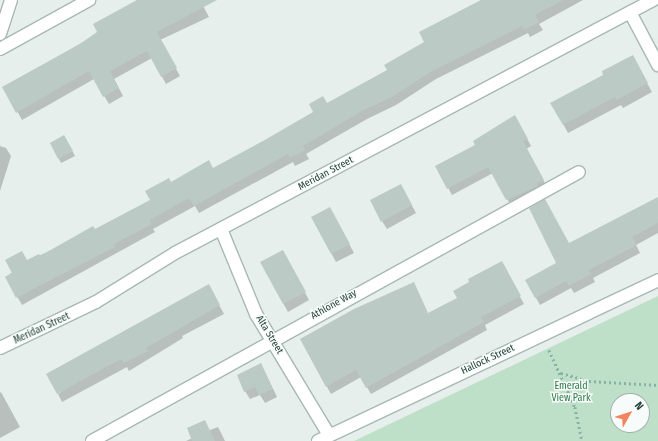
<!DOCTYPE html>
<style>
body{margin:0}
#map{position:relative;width:658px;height:441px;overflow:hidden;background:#e6efeb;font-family:"Fira Sans Condensed",sans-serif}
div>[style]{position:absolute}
.green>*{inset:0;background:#bfe0c8}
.shadow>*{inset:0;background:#0003}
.building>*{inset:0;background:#bbcac4}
.path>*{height:2.5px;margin-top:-1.25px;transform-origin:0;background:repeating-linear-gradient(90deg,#86b3a5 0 2px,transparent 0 5px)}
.roads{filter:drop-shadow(1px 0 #a8b8b2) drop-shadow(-1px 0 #a8b8b2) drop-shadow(0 1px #a8b8b2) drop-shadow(0 -1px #a8b8b2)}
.minor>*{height:12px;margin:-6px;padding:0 6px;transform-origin:6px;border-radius:6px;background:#fff}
span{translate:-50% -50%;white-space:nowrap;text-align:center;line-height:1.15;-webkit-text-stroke:3px #f7fbf9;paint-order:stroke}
.street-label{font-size:10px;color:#24423a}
.park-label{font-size:10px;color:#2d7a4b}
.north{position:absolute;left:610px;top:393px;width:40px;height:40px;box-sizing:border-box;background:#f7fbf9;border:1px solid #a3b1ad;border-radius:50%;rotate:51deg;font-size:11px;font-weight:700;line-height:16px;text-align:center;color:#24423a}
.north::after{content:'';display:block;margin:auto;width:14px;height:18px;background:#f4845f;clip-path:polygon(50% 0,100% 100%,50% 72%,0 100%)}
</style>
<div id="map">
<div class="green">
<i style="clip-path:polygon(evenodd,658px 296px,658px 441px,354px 441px,658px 296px,618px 401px,642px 401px,642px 425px,618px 425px,618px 401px)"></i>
</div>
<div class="shadow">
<i style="clip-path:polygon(141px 0,209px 0,202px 4px,209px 17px,160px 40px,180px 76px,166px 84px,152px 58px,114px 79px,123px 96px,109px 104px,94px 79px,22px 120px,4px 87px,99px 33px)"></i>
<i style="clip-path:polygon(483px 0,583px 0,539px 24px,543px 30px,530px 37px,528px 33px,436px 79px,396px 105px,367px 119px,306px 154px,309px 159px,295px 166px,293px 162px,199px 213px,195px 206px,153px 229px,155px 232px,22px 305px,6px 277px,27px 261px,95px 231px,151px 200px,170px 183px,213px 170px,389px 71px)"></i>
<i style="clip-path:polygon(632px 56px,652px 92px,623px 108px,621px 105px,568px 133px,552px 103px,605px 75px)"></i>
<i style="clip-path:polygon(515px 116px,531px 146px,526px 149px,547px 187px,511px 206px,493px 173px,452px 195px,437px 167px,476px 145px)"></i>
<i style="clip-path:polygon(64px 136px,75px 156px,61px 163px,51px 143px)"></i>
<i style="clip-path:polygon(0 146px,6px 148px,11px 156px,0 191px)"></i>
<i style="clip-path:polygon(405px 193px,416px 213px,387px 229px,382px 221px)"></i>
<i style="clip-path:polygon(658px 206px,658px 233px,636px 245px,640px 253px,593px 278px,595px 282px,574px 293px,571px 288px,540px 305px,526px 280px,558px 263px,569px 244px)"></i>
<i style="clip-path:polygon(334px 216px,354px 253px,336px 262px,312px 217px)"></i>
<i style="clip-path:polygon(282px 251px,309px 300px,288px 312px,261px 263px)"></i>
<i style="clip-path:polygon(501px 262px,524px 304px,485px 325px,487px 330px,371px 394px,361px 377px,331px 394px,301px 340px,428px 314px,458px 298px,471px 283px)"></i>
<i style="clip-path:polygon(208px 285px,224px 314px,182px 336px,183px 338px,129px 371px,127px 367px,62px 402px,58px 394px)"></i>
<i style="clip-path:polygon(261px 364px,277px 397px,265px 403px,260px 395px,250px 399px,245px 391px)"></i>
<i style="clip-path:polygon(1px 392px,20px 427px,0 438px,0 393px)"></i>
<i style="clip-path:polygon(218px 427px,225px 441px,186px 441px,210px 430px)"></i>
</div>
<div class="building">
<i style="clip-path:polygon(137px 0,217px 0,157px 32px,177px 68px,161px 77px,147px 51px,110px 71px,119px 88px,103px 97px,89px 71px,16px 113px,2px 87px,80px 44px,97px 32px,93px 24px)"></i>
<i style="clip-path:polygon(481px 0,563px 0,535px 15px,539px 22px,524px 30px,522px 26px,432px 71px,392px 97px,362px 111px,303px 146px,305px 150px,290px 158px,288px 154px,194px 206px,189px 198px,150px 220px,152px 224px,114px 244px,115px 247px,16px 298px,5px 277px,12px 273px,5px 260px,22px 251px,27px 260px,39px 254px,40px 256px,93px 226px,95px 229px,150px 200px,145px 191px,169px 178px,171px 182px,209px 160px,213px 168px,263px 141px,313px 112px,309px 104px,323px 96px,327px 103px,387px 70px,384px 65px,424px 42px,419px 32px)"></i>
<i style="clip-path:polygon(633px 55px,648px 83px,617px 100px,615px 97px,563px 125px,550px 103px,603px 75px,602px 71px)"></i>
<i style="clip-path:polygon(515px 115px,528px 139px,523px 141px,544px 180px,537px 183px,538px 186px,506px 200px,488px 167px,447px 189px,435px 166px,475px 145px,473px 141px)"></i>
<i style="clip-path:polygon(64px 135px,73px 151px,58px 159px,50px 143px)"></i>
<i style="clip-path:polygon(401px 184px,412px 205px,381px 222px,370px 200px)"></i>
<i style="clip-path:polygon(658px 197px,658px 223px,632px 237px,637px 245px,589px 270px,591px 274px,569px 286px,566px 281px,535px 298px,525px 280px,556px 263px,529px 208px,545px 199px,569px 243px)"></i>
<i style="clip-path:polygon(330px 207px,350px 244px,331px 254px,311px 217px)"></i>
<i style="clip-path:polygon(283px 250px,306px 292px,283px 304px,260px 262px)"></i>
<i style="clip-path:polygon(502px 261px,521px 296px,481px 317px,484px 322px,366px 388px,356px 370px,326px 387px,300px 339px,354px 309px,414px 282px,428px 313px,457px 298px,453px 291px,469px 282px,468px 279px)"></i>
<i style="clip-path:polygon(209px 284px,220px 305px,146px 348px,148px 351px,124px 363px,121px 359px,57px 394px,46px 374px)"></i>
<i style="clip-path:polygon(261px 363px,273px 389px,259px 395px,255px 387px,244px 392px,237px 375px)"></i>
<i style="clip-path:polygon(205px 420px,215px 441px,192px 441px,187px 428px)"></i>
</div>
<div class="path">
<i style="left:549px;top:350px;width:63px;rotate:65.5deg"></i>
<i style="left:575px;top:407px;width:35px;rotate:78deg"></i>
<i style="left:561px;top:373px;width:29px;rotate:16deg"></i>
<i style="left:589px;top:381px;width:69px;rotate:3.3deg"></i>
</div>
<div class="roads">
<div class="minor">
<i style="left:631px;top:14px;width:58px;rotate:62.1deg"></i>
<i style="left:0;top:34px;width:36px;rotate:-72deg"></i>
<i style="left:0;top:49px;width:102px;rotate:-28.8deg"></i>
<i style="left:221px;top:229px;width:92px;rotate:67.6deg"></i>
<i style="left:256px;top:314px;width:141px;rotate:58.9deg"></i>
<i style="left:0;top:348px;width:106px;rotate:-25.6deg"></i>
<i style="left:96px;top:302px;width:93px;rotate:-31.8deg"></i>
<i style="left:175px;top:253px;width:541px;rotate:-27.89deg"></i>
<i style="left:92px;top:441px;width:556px;rotate:-28.91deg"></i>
<i style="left:318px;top:441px;width:376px;rotate:-25.3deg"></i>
</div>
</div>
<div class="street-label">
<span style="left:326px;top:174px;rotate:-28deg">Meridan Street</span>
<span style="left:334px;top:305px;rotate:-29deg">Athlone Way</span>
<span style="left:42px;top:329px;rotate:-25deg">Meridan Street</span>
<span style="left:269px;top:335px;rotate:59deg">Alta Street</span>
<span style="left:488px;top:360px;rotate:-25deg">Hallock Street</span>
</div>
<div class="park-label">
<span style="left:571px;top:392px">Emerald<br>View Park</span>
</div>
<div class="north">N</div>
</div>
